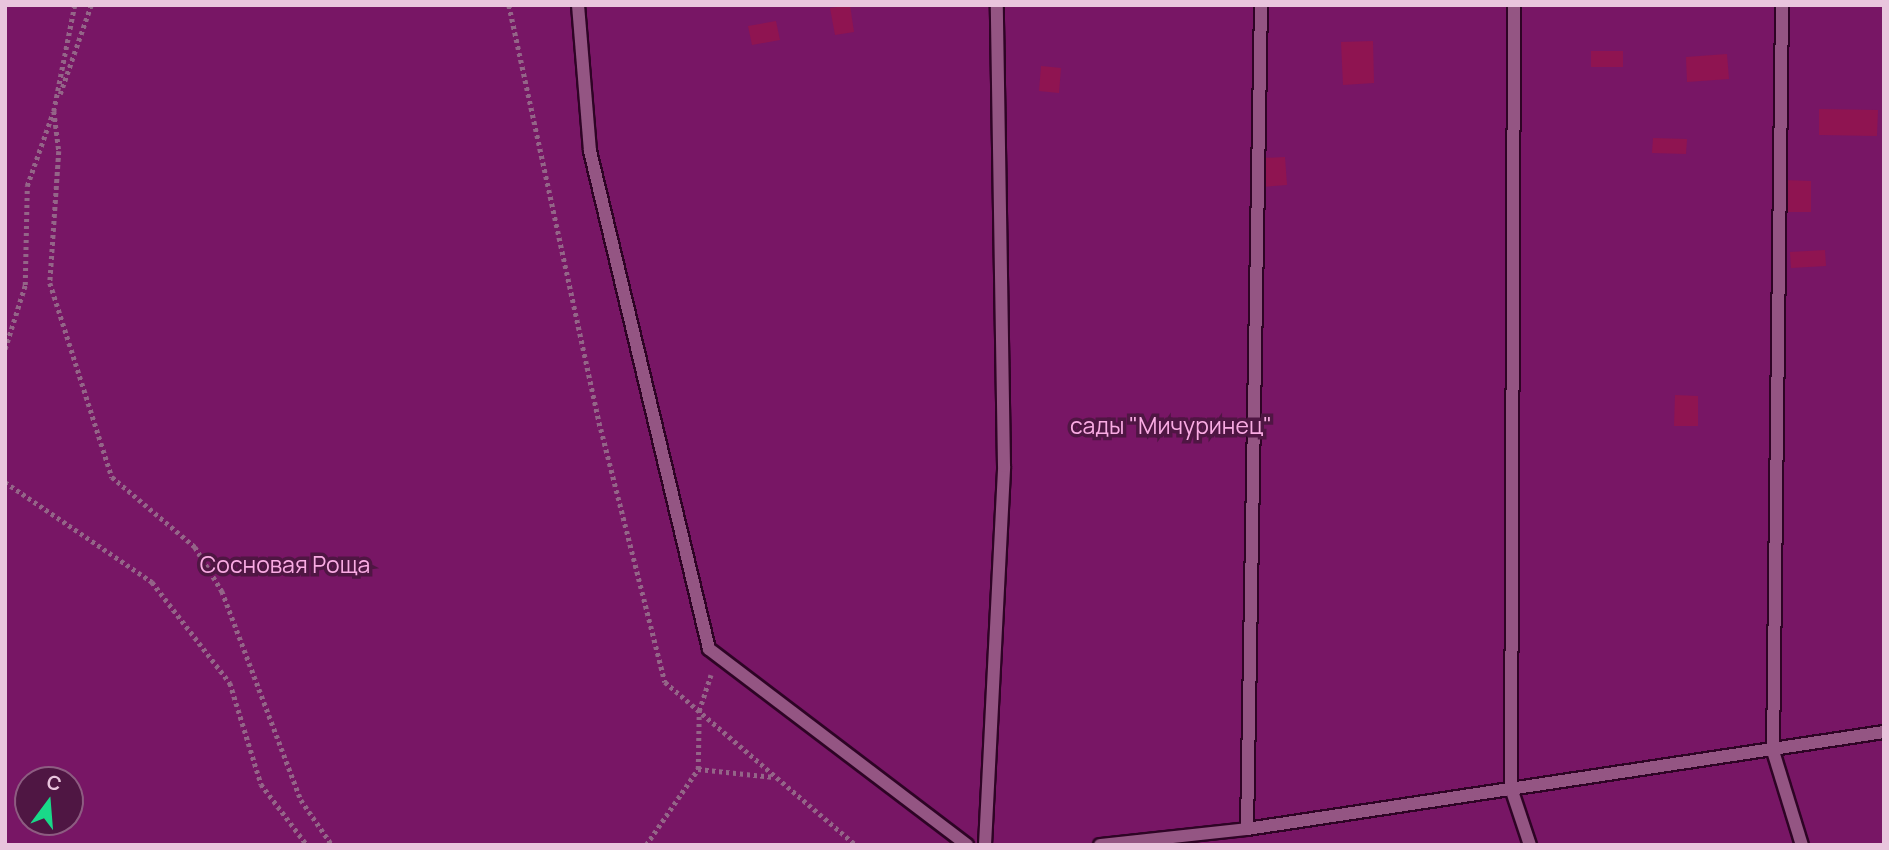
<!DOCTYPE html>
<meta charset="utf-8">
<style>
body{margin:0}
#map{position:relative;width:1889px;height:850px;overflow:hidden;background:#4f1643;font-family:Manrope,sans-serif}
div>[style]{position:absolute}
.green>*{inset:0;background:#781665}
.building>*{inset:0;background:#8f1451}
.path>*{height:4.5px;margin-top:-2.25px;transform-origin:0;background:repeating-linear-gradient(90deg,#946588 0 3.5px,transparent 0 7px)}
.roads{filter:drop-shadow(2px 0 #2e0425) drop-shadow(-2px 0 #2e0425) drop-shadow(0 2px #2e0425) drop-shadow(0 -2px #2e0425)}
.lane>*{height:12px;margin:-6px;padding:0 6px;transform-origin:6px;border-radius:6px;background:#945583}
span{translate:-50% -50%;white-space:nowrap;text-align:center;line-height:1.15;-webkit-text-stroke:7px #4f1643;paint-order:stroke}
.park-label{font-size:23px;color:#f9abe3}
.frame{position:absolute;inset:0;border:7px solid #e9c5dd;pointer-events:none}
.north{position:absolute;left:14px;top:766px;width:70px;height:70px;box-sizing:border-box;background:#4f1643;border:2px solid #8d5c81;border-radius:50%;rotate:16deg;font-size:19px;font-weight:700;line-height:28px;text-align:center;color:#e9c5dd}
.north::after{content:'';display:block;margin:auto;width:24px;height:32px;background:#19d989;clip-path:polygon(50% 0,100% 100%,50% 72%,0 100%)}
</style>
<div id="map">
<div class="green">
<i style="clip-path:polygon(evenodd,5px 5px,1884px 5px,1884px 845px,5px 845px,5px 5px,28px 780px,70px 780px,70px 822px,28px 822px,28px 780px)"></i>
</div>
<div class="building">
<i style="clip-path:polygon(850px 5px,854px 32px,835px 35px,830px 8px)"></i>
<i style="clip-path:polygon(776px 21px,780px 40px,752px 45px,748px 26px)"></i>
<i style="clip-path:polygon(1373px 41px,1374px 83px,1343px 85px,1341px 42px)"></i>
<i style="clip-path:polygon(1591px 51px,1623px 51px,1623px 67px,1591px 67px)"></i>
<i style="clip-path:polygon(1727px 54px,1729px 79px,1687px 82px,1686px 57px)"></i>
<i style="clip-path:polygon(1041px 66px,1061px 68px,1059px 93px,1039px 91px)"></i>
<i style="clip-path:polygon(1819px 109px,1878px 110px,1877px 136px,1819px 135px)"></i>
<i style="clip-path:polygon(1653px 138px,1687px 139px,1686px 154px,1652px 153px)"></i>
<i style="clip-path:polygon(1285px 157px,1287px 185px,1262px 187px,1261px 158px)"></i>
<i style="clip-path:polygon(1784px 180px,1811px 181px,1811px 212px,1783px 212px)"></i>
<i style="clip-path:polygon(1825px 250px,1826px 266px,1791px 268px,1790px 252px)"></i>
<i style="clip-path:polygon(1675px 395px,1698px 396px,1698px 426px,1674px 426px)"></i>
</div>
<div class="path">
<i style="left:75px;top:5px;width:108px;rotate:101.2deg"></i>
<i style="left:54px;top:111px;width:40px;rotate:82.9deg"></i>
<i style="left:59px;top:151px;width:132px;rotate:93.9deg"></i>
<i style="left:50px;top:283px;width:204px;rotate:72.3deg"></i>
<i style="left:112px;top:477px;width:109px;rotate:40.1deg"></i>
<i style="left:195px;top:547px;width:52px;rotate:58.5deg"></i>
<i style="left:222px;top:591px;width:223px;rotate:69.3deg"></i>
<i style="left:301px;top:800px;width:55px;rotate:55.4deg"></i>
<i style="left:509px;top:5px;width:434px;rotate:77.8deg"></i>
<i style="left:601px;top:429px;width:261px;rotate:75.8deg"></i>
<i style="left:665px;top:682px;width:251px;rotate:40.5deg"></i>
<i style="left:60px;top:94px;width:94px;rotate:-70.8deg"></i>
<i style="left:5px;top:349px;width:67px;rotate:-72.6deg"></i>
<i style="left:25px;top:285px;width:99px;rotate:-88.8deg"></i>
<i style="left:27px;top:186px;width:78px;rotate:-70.6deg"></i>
<i style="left:5px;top:482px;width:178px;rotate:34.2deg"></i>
<i style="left:152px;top:582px;width:128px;rotate:52.3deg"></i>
<i style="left:230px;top:683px;width:106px;rotate:72.9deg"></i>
<i style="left:261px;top:784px;width:76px;rotate:53deg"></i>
<i style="left:698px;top:769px;width:76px;rotate:6deg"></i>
<i style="left:646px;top:845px;width:92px;rotate:-55.6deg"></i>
<i style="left:698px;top:769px;width:58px;rotate:-89deg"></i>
<i style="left:699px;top:711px;width:38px;rotate:-72deg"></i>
</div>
<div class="roads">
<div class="lane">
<i style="left:578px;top:5px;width:146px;rotate:85.3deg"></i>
<i style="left:590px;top:151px;width:512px;rotate:76.56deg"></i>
<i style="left:709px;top:649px;width:324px;rotate:37.2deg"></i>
<i style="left:1514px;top:5px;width:783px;rotate:90.22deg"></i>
<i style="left:1511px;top:788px;width:60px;rotate:71.6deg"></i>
<i style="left:1782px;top:5px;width:746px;rotate:90.69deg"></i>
<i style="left:1773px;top:751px;width:98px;rotate:72.9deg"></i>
<i style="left:1247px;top:829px;width:824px;rotate:-89.03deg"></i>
<i style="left:985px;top:845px;width:379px;rotate:-87.1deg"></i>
<i style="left:1004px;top:466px;width:461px;rotate:-90.9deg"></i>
<i style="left:1100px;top:845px;width:148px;rotate:-6.2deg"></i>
<i style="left:1247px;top:829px;width:644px;rotate:-8.66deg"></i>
</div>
</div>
<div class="park-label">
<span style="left:1171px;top:425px">сады "Мичуринец"</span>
<span style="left:285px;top:564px">Сосновая Роща</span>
</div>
<div class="frame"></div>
<div class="north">С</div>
</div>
